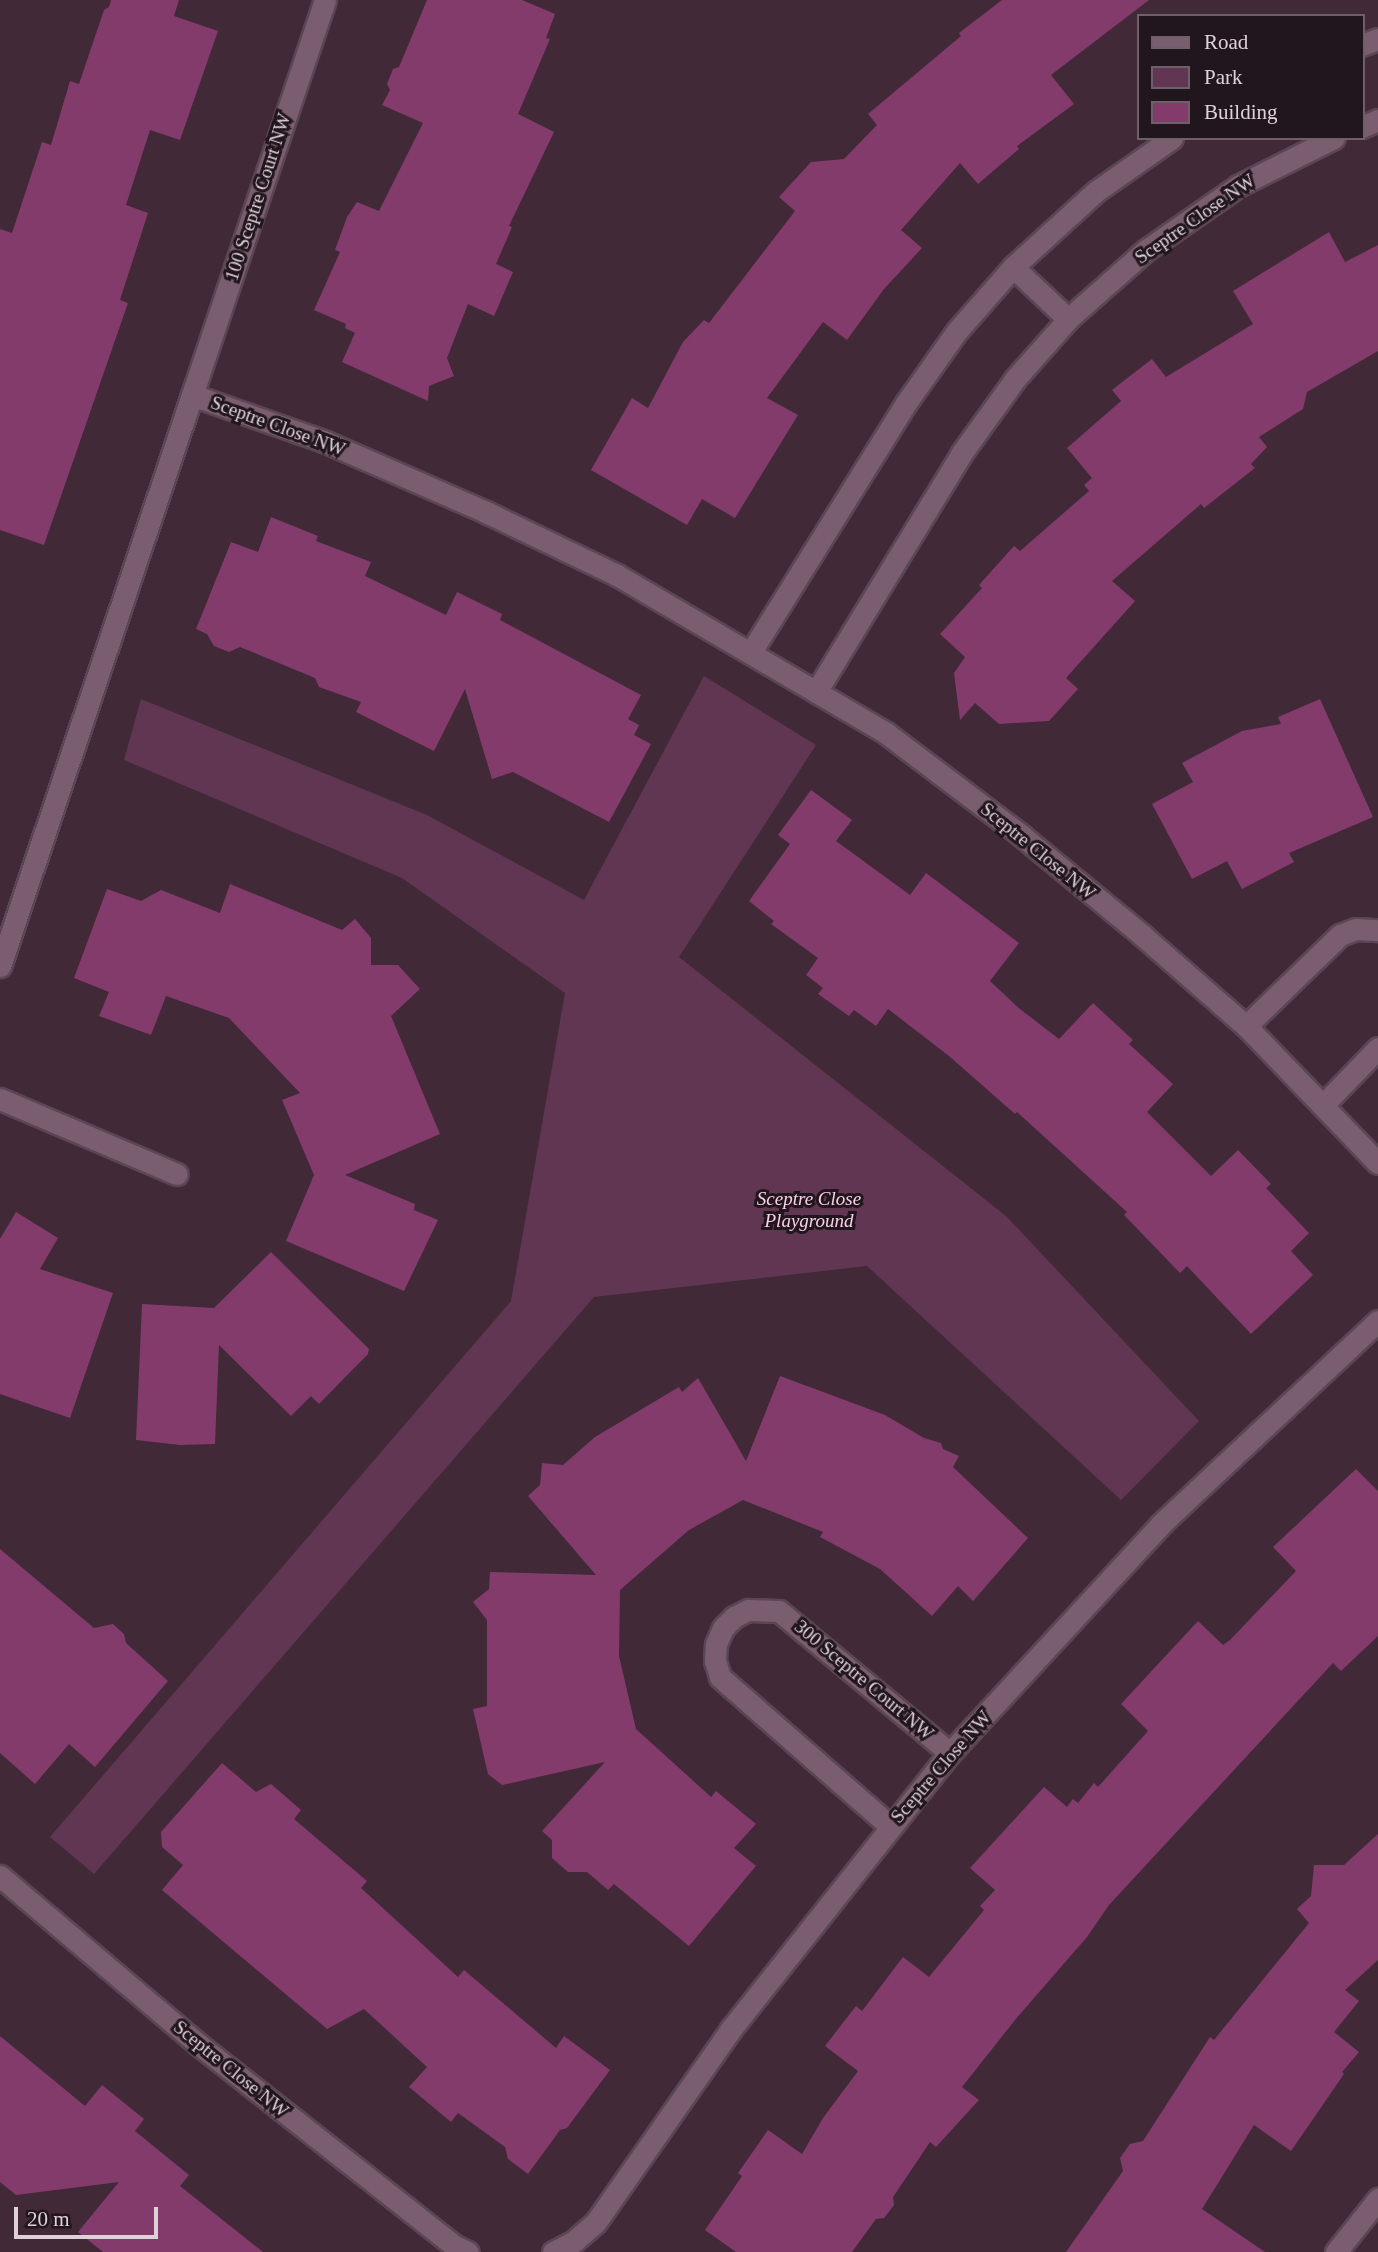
<!DOCTYPE html>
<style>
body{margin:0}
#map{position:relative;width:1378px;height:2252px;overflow:hidden;background:#412938;font-family:Georgia,serif}
div>[style]{position:absolute}
.green>*{inset:0;background:#603652}
.building>*{inset:0;background:#833b6c}
.roads{filter:drop-shadow(2px 0 #5b4654) drop-shadow(-2px 0 #5b4654) drop-shadow(0 2px #5b4654) drop-shadow(0 -2px #5b4654)}
.street>*{height:21px;margin:-10.5px;padding:0 10.5px;transform-origin:10.5px;border-radius:10.5px;background:#7a5e6f}
span{translate:-50% -50%;white-space:nowrap;text-align:center;line-height:1.15;-webkit-text-stroke:6px #21161d;paint-order:stroke}
.street-label{font-size:19px;color:#e0d0da}
.park-label{font-size:19px;color:#facfe9;font-style:italic}
.legend{position:absolute;left:1137px;top:14px;width:228px;height:126px;box-sizing:border-box;background:#21161d;border:2px solid #6d6069;margin:0;padding:9px 12px;list-style:none;font-size:21px;color:#e0d0da}
.legend li{display:flex;align-items:center;gap:14px;height:35px}
.legend b{width:35px;border:2px solid #6d6069}
.scale{position:absolute;left:14px;top:2207px;width:144px;height:32px;box-sizing:border-box;border:4px solid #e0d0da;border-top:0;padding-left:9px;font-size:21px;line-height:24px;white-space:nowrap;color:#e0d0da;-webkit-text-stroke:5px #21161d;paint-order:stroke}
</style>
<div id="map">
<div class="green">
<i style="clip-path:polygon(704px 676px,816px 745px,679px 957px,1006px 1216px,1199px 1421px,1121px 1500px,867px 1266px,594px 1297px,94px 1874px,50px 1837px,511px 1301px,565px 993px,402px 878px,124px 760px,141px 699px,427px 815px,584px 900px)"></i>
</div>
<div class="building">
<i style="clip-path:polygon(111px 0,179px 0,174px 16px,218px 31px,180px 140px,150px 130px,126px 205px,148px 213px,120px 300px,128px 303px,44px 545px,0 530px,0 229px,12px 233px,42px 142px,51px 145px,70px 81px,79px 84px,104px 10px,109px 7px)"></i>
<i style="clip-path:polygon(427px 0,522px 0,555px 14px,546px 38px,550px 39px,518px 114px,554px 132px,509px 226px,512px 227px,496px 264px,513px 272px,494px 316px,468px 304px,447px 358px,454px 376px,429px 386px,428px 401px,342px 362px,355px 333px,345px 328px,346px 324px,314px 310px,340px 252px,335px 250px,347px 217px,357px 202px,379px 211px,423px 123px,382px 105px,390px 90px,387px 84px,393px 69px,399px 67px)"></i>
<i style="clip-path:polygon(1002px 0,1149px 0,1051px 75px,1074px 104px,1017px 146px,1019px 149px,978px 184px,960px 163px,901px 230px,922px 248px,884px 289px,847px 340px,823px 322px,767px 398px,798px 415px,735px 518px,702px 499px,687px 525px,591px 470px,632px 398px,648px 408px,683px 342px,704px 320px,709px 323px,795px 211px,779px 197px,811px 162px,844px 159px,877px 125px,868px 114px,961px 36px,959px 33px)"></i>
<i style="clip-path:polygon(1329px 232px,1345px 262px,1378px 245px,1378px 351px,1307px 392px,1303px 409px,1259px 437px,1267px 447px,1251px 464px,1255px 468px,1204px 508px,1201px 504px,1112px 581px,1135px 601px,1066px 678px,1078px 689px,1049px 721px,999px 724px,975px 703px,960px 720px,954px 673px,965px 657px,940px 634px,982px 588px,979px 585px,1014px 546px,1020px 551px,1089px 491px,1084px 485px,1092px 478px,1067px 448px,1121px 401px,1112px 390px,1152px 359px,1166px 377px,1253px 324px,1233px 291px)"></i>
<i style="clip-path:polygon(271px 517px,318px 536px,316px 541px,371px 562px,365px 576px,446px 615px,457px 592px,502px 614px,500px 620px,641px 695px,628px 719px,639px 725px,634px 735px,651px 744px,609px 822px,513px 772px,492px 779px,465px 689px,434px 751px,356px 712px,361px 702px,319px 687px,315px 678px,240px 647px,229px 652px,214px 646px,207px 634px,196px 629px,231px 542px,258px 552px)"></i>
<i style="clip-path:polygon(1320px 699px,1373px 817px,1289px 853px,1294px 862px,1242px 889px,1227px 861px,1192px 879px,1152px 804px,1193px 782px,1182px 763px,1242px 731px,1281px 724px,1278px 717px)"></i>
<i style="clip-path:polygon(811px 790px,852px 820px,836px 841px,910px 895px,926px 873px,1019px 943px,990px 981px,1020px 1009px,1059px 1039px,1093px 1003px,1133px 1040px,1129px 1044px,1173px 1084px,1147px 1112px,1211px 1176px,1238px 1150px,1271px 1184px,1266px 1188px,1309px 1233px,1291px 1251px,1313px 1275px,1251px 1334px,1187px 1266px,1180px 1273px,1124px 1215px,1127px 1212px,1017px 1112px,1015px 1114px,949px 1056px,888px 1009px,876px 1026px,854px 1010px,849px 1016px,818px 994px,823px 988px,806px 975px,818px 958px,771px 924px,774px 921px,749px 901px,790px 844px,778px 835px)"></i>
<i style="clip-path:polygon(230px 884px,342px 930px,355px 919px,371px 938px,371px 965px,398px 965px,420px 989px,391px 1016px,440px 1134px,345px 1175px,415px 1204px,414px 1210px,438px 1220px,404px 1291px,286px 1241px,314px 1175px,282px 1100px,300px 1093px,229px 1018px,166px 996px,151px 1035px,99px 1016px,109px 992px,74px 978px,107px 889px,141px 901px,161px 890px,220px 913px)"></i>
<i style="clip-path:polygon(16px 1212px,58px 1238px,40px 1269px,113px 1293px,70px 1418px,0 1394px,0 1239px)"></i>
<i style="clip-path:polygon(271px 1252px,369px 1349px,368px 1354px,319px 1404px,311px 1396px,291px 1416px,219px 1345px,215px 1444px,180px 1445px,136px 1440px,142px 1304px,214px 1308px)"></i>
<i style="clip-path:polygon(780px 1376px,885px 1415px,924px 1438px,941px 1443px,943px 1449px,959px 1456px,953px 1467px,1028px 1538px,973px 1601px,958px 1586px,932px 1616px,880px 1569px,820px 1537px,823px 1532px,743px 1500px,689px 1530px,620px 1590px,619px 1656px,636px 1729px,711px 1797px,716px 1791px,756px 1824px,734px 1848px,756px 1866px,689px 1946px,614px 1884px,608px 1890px,587px 1872px,568px 1872px,552px 1858px,552px 1840px,542px 1831px,605px 1762px,502px 1785px,488px 1774px,473px 1709px,487px 1706px,487px 1620px,473px 1602px,489px 1589px,490px 1572px,596px 1575px,528px 1496px,540px 1485px,542px 1463px,563px 1465px,595px 1437px,679px 1387px,682px 1392px,698px 1378px,746px 1461px)"></i>
<i style="clip-path:polygon(1356px 1469px,1378px 1491px,1378px 1636px,1341px 1671px,1333px 1663px,1109px 1905px,1087px 1937px,1015px 2020px,962px 2087px,979px 2100px,936px 2147px,930px 2142px,893px 2197px,894px 2205px,884px 2218px,876px 2219px,852px 2252px,736px 2252px,705px 2230px,742px 2176px,738px 2173px,768px 2130px,802px 2154px,823px 2118px,858px 2071px,825px 2046px,856px 2006px,862px 2011px,903px 1957px,929px 1977px,984px 1910px,980px 1906px,995px 1890px,970px 1868px,1044px 1787px,1067px 1807px,1073px 1799px,1078px 1803px,1094px 1783px,1098px 1787px,1148px 1731px,1121px 1704px,1198px 1621px,1223px 1645px,1230px 1640px,1296px 1571px,1273px 1547px)"></i>
<i style="clip-path:polygon(0 1549px,94px 1628px,113px 1624px,124px 1634px,126px 1643px,168px 1681px,95px 1767px,69px 1744px,35px 1784px,0 1753px)"></i>
<i style="clip-path:polygon(222px 1763px,256px 1792px,271px 1784px,301px 1810px,294px 1819px,367px 1881px,361px 1888px,458px 1977px,464px 1970px,556px 2048px,564px 2036px,610px 2070px,567px 2128px,560px 2130px,528px 2174px,508px 2159px,505px 2147px,458px 2113px,451px 2122px,409px 2087px,427px 2067px,364px 2009px,327px 2029px,162px 1890px,183px 1865px,162px 1847px,161px 1832px)"></i>
<i style="clip-path:polygon(1378px 1834px,1378px 1960px,1345px 1990px,1359px 2001px,1334px 2032px,1359px 2052px,1342px 2072px,1344px 2074px,1291px 2151px,1254px 2125px,1202px 2209px,1265px 2252px,1066px 2252px,1123px 2171px,1120px 2158px,1130px 2144px,1143px 2141px,1210px 2037px,1214px 2040px,1309px 1923px,1297px 1909px,1311px 1896px,1314px 1865px,1344px 1865px)"></i>
<i style="clip-path:polygon(0 2036px,85px 2106px,102px 2085px,144px 2119px,135px 2131px,189px 2175px,180px 2186px,263px 2252px,103px 2252px,78px 2232px,119px 2182px,16px 2195px,0 2182px)"></i>
</div>
<div class="roads">
<div class="street">
<i style="left:1362px;top:45px;width:17px;rotate:-21deg"></i>
<i style="left:1362px;top:127px;width:17px;rotate:-24deg"></i>
<i style="left:1013px;top:267px;width:76px;rotate:43.4deg"></i>
<i style="left:192px;top:395px;width:417px;rotate:-71.4deg"></i>
<i style="left:751px;top:652px;width:293px;rotate:-58.1deg"></i>
<i style="left:906px;top:403px;width:88px;rotate:-54.7deg"></i>
<i style="left:957px;top:331px;width:85px;rotate:-48.8deg"></i>
<i style="left:1013px;top:267px;width:111px;rotate:-42.4deg"></i>
<i style="left:1095px;top:192px;width:94px;rotate:-35deg"></i>
<i style="left:816px;top:692px;width:279px;rotate:-58.6deg"></i>
<i style="left:961px;top:454px;width:92px;rotate:-54.2deg"></i>
<i style="left:1015px;top:379px;width:80px;rotate:-48.5deg"></i>
<i style="left:1068px;top:319px;width:104px;rotate:-41.5deg"></i>
<i style="left:1146px;top:250px;width:112px;rotate:-34.8deg"></i>
<i style="left:1238px;top:186px;width:107px;rotate:-26.6deg"></i>
<i style="left:0;top:966px;width:602px;rotate:-71.41deg"></i>
<i style="left:192px;top:395px;width:142px;rotate:19.3deg"></i>
<i style="left:326px;top:442px;width:175px;rotate:23.6deg"></i>
<i style="left:486px;top:512px;width:145px;rotate:25.7deg"></i>
<i style="left:617px;top:575px;width:312px;rotate:30.4deg"></i>
<i style="left:886px;top:733px;width:171px;rotate:37.1deg"></i>
<i style="left:1022px;top:836px;width:156px;rotate:39.5deg"></i>
<i style="left:1142px;top:935px;width:138px;rotate:41.2deg"></i>
<i style="left:1246px;top:1026px;width:190px;rotate:46.1deg"></i>
<i style="left:1246px;top:1026px;width:131px;rotate:-44.1deg"></i>
<i style="left:1340px;top:935px;width:17px;rotate:-21deg"></i>
<i style="left:1356px;top:929px;width:22px;rotate:3deg"></i>
<i style="left:0;top:1099px;width:192px;rotate:23deg"></i>
<i style="left:1324px;top:1104px;width:78px;rotate:-46deg"></i>
<i style="left:890px;top:1826px;width:226px;rotate:-138.8deg"></i>
<i style="left:720px;top:1677px;width:17px;rotate:-107deg"></i>
<i style="left:715px;top:1661px;width:17px;rotate:-87deg"></i>
<i style="left:716px;top:1644px;width:17px;rotate:-66deg"></i>
<i style="left:723px;top:1628px;width:16px;rotate:-45deg"></i>
<i style="left:734px;top:1617px;width:16px;rotate:-27deg"></i>
<i style="left:748px;top:1610px;width:31px;rotate:2deg"></i>
<i style="left:779px;top:1611px;width:222px;rotate:39.7deg"></i>
<i style="left:0;top:1876px;width:260px;rotate:40.3deg"></i>
<i style="left:198px;top:2044px;width:327px;rotate:38.2deg"></i>
<i style="left:455px;top:2246px;width:14px;rotate:25deg"></i>
<i style="left:553px;top:2252px;width:22px;rotate:-27deg"></i>
<i style="left:573px;top:2242px;width:30px;rotate:-41deg"></i>
<i style="left:596px;top:2222px;width:236px;rotate:-55deg"></i>
<i style="left:731px;top:2029px;width:352px;rotate:-51.6deg"></i>
<i style="left:950px;top:1753px;width:311px;rotate:-47.3deg"></i>
<i style="left:1161px;top:1524px;width:297px;rotate:-43.1deg"></i>
<i style="left:1336px;top:2252px;width:68px;rotate:-51.6deg"></i>
</div>
</div>
<div class="street-label">
<span style="left:258px;top:197px;rotate:-72deg">100 Sceptre Court NW</span>
<span style="left:1195px;top:219px;rotate:-35deg">Sceptre Close NW</span>
<span style="left:278px;top:426px;rotate:20deg">Sceptre Close NW</span>
<span style="left:1038px;top:851px;rotate:39deg">Sceptre Close NW</span>
<span style="left:864px;top:1680px;rotate:40deg">300 Sceptre Court NW</span>
<span style="left:941px;top:1767px;rotate:-49deg">Sceptre Close NW</span>
<span style="left:231px;top:2069px;rotate:39deg">Sceptre Close NW</span>
</div>
<div class="park-label">
<span style="left:809px;top:1210px">Sceptre Close<br>Playground</span>
</div>
<ul class="legend">
<li><b style="height:9px;background:#7a5e6f"></b>Road</li>
<li><b style="height:19px;background:#603652"></b>Park</li>
<li><b style="height:19px;background:#833b6c"></b>Building</li>
</ul>
<div class="scale">20 m</div>
</div>
